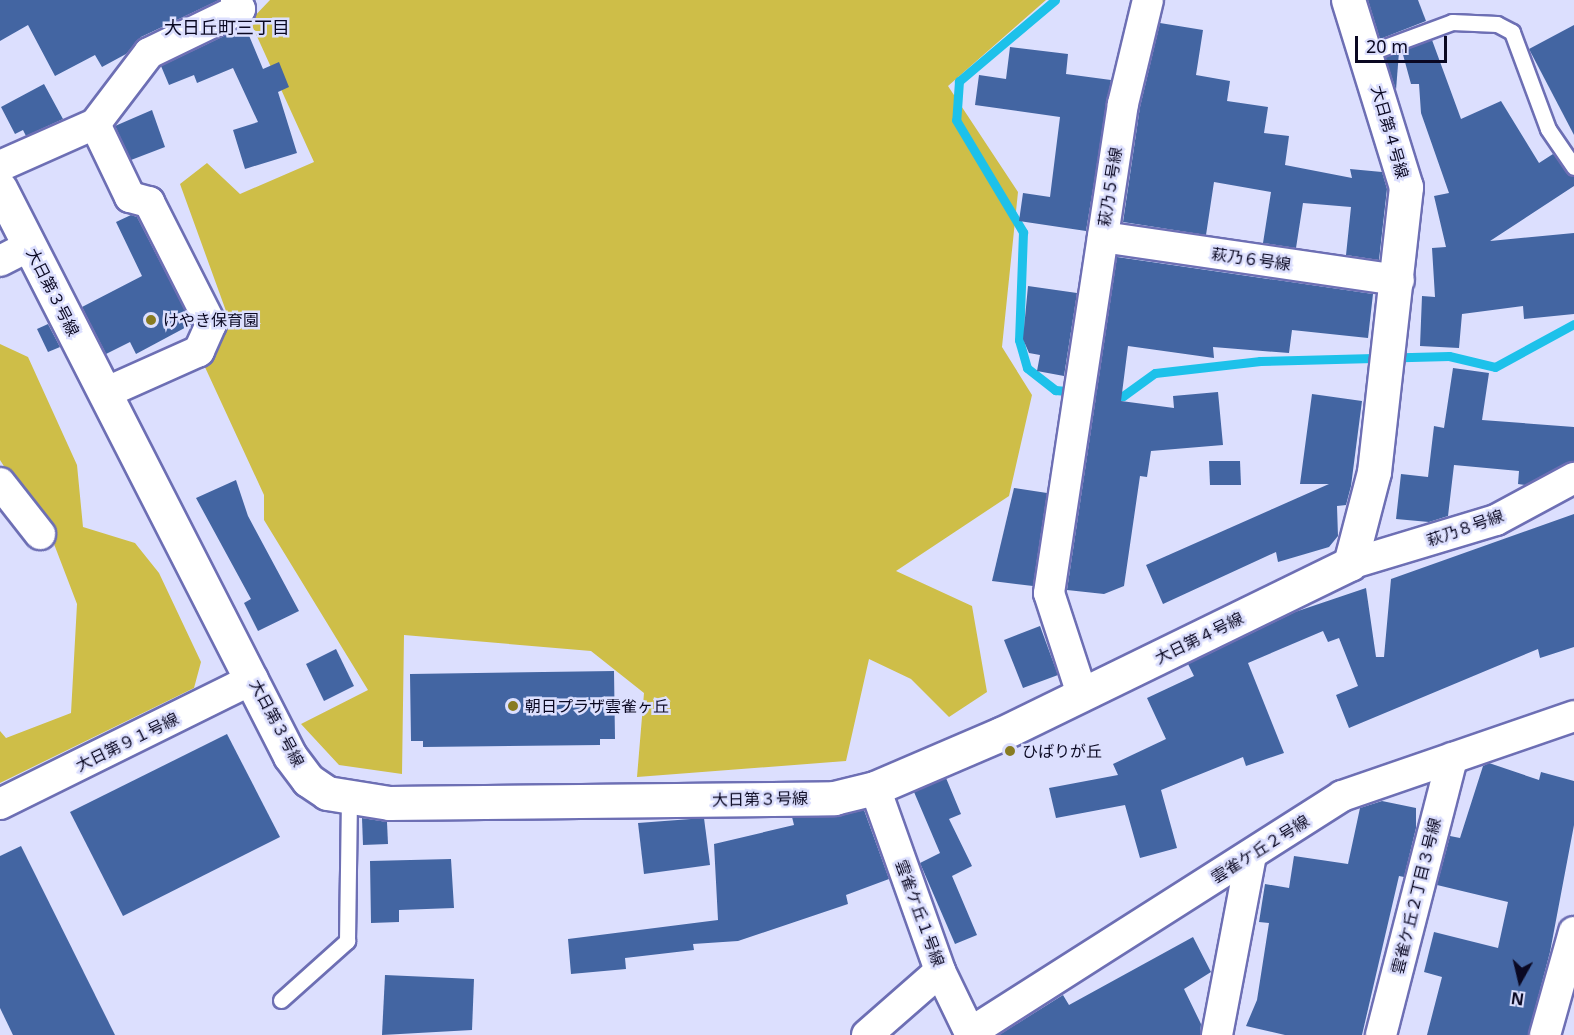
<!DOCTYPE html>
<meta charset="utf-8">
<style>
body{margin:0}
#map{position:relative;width:1574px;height:1035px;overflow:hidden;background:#dcdffe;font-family:"Noto Sans","Noto Sans JP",sans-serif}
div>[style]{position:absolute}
.green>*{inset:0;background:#cebe48}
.stream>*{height:9px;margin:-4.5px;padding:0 4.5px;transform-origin:4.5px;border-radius:4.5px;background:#1dc1ea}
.building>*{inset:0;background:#4365a2}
.roads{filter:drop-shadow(2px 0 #6d6fb4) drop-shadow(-2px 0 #6d6fb4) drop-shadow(0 2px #6d6fb4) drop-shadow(0 -2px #6d6fb4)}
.service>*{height:15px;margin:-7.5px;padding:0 7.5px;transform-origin:7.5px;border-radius:7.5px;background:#fff}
.minor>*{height:30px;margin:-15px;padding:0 15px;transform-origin:15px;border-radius:15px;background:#fff}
.tertiary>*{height:33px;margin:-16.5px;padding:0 16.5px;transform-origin:16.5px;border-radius:16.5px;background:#fff}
.dots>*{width:16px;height:16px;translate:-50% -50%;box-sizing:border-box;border:3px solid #dcdffe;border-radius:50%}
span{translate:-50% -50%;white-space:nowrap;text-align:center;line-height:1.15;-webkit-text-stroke:5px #dcdffe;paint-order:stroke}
.street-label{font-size:16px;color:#0a0822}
.poi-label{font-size:16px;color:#0a0822}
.left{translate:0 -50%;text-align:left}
.neighbourhood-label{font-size:18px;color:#0a0822}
.north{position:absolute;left:1490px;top:951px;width:60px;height:60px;-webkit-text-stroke:4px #dcdffe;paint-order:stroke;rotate:188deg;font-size:16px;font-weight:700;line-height:24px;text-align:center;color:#0a0822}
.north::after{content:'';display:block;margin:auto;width:21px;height:27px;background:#0a0822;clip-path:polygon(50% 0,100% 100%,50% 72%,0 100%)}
.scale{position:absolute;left:1355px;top:36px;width:92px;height:27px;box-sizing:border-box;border:3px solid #0a0822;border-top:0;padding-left:8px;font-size:18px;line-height:21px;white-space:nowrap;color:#0a0822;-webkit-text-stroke:4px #dcdffe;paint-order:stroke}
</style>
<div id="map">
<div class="green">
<i style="clip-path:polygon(270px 0,1046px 0,948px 86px,1018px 192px,1002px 347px,1032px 395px,1009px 496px,896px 571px,972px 606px,987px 692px,949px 717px,911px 679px,869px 659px,846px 761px,637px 777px,644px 693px,591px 651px,404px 635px,402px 774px,339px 765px,301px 724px,368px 690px,264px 520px,264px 495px,192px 339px,226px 311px,180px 184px,207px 163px,240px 194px,314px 162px,250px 21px)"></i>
<i style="clip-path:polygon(0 344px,28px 357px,77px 465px,83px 527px,135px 543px,159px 573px,201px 662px,194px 688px,0 783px,0 731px,6px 738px,71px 713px,77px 604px,54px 544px,0 460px)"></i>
</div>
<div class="stream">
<i style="left:1055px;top:0;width:126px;rotate:139.8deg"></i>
<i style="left:959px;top:81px;width:39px;rotate:94deg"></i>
<i style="left:956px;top:120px;width:131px;rotate:59.1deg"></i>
<i style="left:1023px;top:232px;width:108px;rotate:92.1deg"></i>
<i style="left:1019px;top:340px;width:29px;rotate:74deg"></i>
<i style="left:1027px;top:368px;width:36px;rotate:38deg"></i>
<i style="left:1055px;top:390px;width:68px;rotate:5deg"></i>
<i style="left:1123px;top:396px;width:39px;rotate:-36deg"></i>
<i style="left:1155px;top:373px;width:106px;rotate:-6.5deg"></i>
<i style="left:1260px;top:361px;width:189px;rotate:-1.5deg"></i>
<i style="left:1449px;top:356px;width:47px;rotate:13.4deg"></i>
<i style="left:1495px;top:367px;width:90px;rotate:-28.6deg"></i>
</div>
<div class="building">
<i style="clip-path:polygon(0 0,219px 0,141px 37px,126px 54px,102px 67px,95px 55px,55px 76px,28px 25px,0 41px)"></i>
<i style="clip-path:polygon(1368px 0,1418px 0,1426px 21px,1380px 39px)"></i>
<i style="clip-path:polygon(1160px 23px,1203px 30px,1196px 75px,1230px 81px,1227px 101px,1268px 107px,1264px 133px,1289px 136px,1285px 165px,1352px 178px,1350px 169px,1382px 172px,1387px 189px,1379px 260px,1346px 255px,1351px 207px,1303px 203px,1296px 248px,1263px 243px,1271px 192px,1214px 182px,1206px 235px,1123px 222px,1140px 107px)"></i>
<i style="clip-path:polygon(1574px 25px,1574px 135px,1529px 49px)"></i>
<i style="clip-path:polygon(245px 26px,263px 69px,279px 62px,289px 87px,278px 92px,297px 153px,245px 169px,233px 130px,258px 122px,233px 68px,197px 83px,194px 75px,169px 85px,161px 66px)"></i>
<i style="clip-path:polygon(1432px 40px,1461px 119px,1501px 101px,1539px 163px,1553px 154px,1574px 177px,1574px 186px,1490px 241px,1574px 233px,1574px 314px,1524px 319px,1523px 306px,1462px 314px,1459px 348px,1420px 346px,1422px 296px,1435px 297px,1432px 248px,1446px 247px,1434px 196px,1449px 193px,1421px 113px,1419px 84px,1411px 84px,1402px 51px)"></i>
<i style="clip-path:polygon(1010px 47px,1068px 54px,1066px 74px,1111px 80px,1086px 231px,1019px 221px,1023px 193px,1050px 197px,1060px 117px,975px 105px,979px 75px,1006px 79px)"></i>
<i style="clip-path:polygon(1399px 52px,1396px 90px,1385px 57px)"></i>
<i style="clip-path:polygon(44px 84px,63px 119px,26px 136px,23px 130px,15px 134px,1px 107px)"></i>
<i style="clip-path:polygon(152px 110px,165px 147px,131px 160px,115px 126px)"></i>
<i style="clip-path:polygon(131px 215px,137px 217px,192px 324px,136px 354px,130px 342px,106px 354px,82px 307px,142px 276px,116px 222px)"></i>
<i style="clip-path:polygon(1117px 257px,1373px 294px,1368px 338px,1292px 330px,1289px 353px,1213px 347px,1214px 358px,1128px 346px,1121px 401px,1174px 408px,1173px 396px,1218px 392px,1223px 445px,1151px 451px,1147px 477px,1140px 476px,1124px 586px,1104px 594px,1067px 590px)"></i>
<i style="clip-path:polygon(1028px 286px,1077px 293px,1064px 376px,1037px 371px,1040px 355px,1029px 353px,1023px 339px)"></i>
<i style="clip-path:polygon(48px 324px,60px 347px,48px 352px,37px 329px)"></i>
<i style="clip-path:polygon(1453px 368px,1489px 373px,1482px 420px,1574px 427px,1574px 461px,1525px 485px,1518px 484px,1519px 471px,1454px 465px,1448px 516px,1429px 522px,1396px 519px,1401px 474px,1428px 477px,1434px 426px,1444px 428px)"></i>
<i style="clip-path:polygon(1312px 394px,1362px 401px,1351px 486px,1346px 505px,1337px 506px,1338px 536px,1329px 547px,1278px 562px,1276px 552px,1163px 604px,1146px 565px,1329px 484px,1300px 484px)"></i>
<i style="clip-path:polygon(1209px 461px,1240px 461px,1241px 485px,1210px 485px)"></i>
<i style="clip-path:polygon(236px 480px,248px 516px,299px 611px,258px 631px,244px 603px,251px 599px,196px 498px)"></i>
<i style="clip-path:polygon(1014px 488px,1047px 493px,1033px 586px,992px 581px)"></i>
<i style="clip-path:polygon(1574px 514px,1574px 647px,1540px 658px,1538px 649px,1349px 728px,1336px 695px,1358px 686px,1339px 638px,1328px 642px,1323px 631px,1248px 663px,1284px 753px,1246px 766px,1243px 757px,1161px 790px,1177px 848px,1140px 858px,1125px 805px,1056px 818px,1049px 788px,1118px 775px,1113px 764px,1166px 739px,1147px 698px,1194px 676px,1188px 664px,1295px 612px,1366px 588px,1376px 657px,1384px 657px,1391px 579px)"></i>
<i style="clip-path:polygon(1040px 626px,1058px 675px,1023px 688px,1004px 640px)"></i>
<i style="clip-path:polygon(336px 649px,354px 686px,324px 701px,306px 664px)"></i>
<i style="clip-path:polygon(614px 671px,615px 739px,600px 739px,600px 745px,423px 747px,423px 741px,411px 741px,410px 674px)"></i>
<i style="clip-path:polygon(227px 734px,280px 837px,123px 916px,70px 812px)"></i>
<i style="clip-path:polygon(1489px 763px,1539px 780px,1541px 772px,1574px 781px,1574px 825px,1550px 952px,1528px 1035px,1427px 1035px,1442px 977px,1424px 972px,1434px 932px,1498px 948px,1508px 902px,1437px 885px,1450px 836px,1460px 838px,1483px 766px)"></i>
<i style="clip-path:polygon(946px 778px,961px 814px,949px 819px,972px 866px,952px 876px,977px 935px,955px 944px,920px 863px,940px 853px,914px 792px)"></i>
<i style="clip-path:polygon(1382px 801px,1416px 808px,1416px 828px,1404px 877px,1399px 876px,1362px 1035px,1285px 1035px,1246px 1026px,1257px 1000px,1269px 923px,1259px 922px,1265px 884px,1289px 888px,1294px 856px,1348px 864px,1360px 808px)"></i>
<i style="clip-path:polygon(864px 810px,889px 879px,846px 895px,848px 904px,738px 941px,693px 944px,694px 950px,625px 958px,626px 969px,571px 974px,568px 939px,718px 920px,714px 844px,794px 825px,792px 817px)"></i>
<i style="clip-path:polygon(362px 818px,387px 822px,388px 844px,363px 845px)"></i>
<i style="clip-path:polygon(704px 818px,710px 865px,644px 874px,638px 823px)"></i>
<i style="clip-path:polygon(21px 846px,115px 1035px,13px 1035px,0 1008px,0 856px)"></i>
<i style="clip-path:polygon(451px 859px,454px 908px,399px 910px,399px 922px,371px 923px,370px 861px)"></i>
<i style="clip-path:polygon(1193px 937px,1211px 972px,1184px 989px,1201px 1024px,1200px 1035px,999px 1035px,1063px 995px,1069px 1005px)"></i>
<i style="clip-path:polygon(385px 975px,474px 979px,472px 1030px,382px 1035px)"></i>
</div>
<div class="roads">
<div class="service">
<i style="left:1366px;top:54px;width:92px;rotate:-20.4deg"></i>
<i style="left:1452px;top:22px;width:45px;rotate:2.5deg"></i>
<i style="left:1497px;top:24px;width:17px;rotate:28deg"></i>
<i style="left:1512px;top:32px;width:103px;rotate:69.6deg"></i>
<i style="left:1548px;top:129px;width:46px;rotate:55.6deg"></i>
<i style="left:281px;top:1000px;width:89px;rotate:-41.8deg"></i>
<i style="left:347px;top:941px;width:143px;rotate:-89.2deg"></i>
</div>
<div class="minor">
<i style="left:95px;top:124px;width:81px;rotate:64.4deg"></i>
<i style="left:130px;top:197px;width:20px;rotate:15deg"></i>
<i style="left:149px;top:202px;width:137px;rotate:63.1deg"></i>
<i style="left:211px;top:324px;width:30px;rotate:114deg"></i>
<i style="left:199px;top:351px;width:103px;rotate:155.9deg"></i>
<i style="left:0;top:166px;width:104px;rotate:-23.9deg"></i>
<i style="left:95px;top:124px;width:89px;rotate:-52.7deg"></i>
<i style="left:149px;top:53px;width:101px;rotate:-25.8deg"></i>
<i style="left:240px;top:9px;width:10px;rotate:-114deg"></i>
<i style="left:1103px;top:237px;width:299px;rotate:8.3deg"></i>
<i style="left:0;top:261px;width:33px;rotate:-27deg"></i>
<i style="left:0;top:483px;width:65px;rotate:51.9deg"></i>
<i style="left:1350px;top:564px;width:152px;rotate:-16.8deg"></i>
<i style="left:1496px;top:520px;width:89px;rotate:-28.3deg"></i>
<i style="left:1082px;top:694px;width:106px;rotate:-108.1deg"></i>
<i style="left:1049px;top:593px;width:495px;rotate:-81.4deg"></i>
<i style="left:1123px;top:104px;width:107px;rotate:-76.5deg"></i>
<i style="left:875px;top:788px;width:194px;rotate:70.4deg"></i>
<i style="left:940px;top:971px;width:71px;rotate:64.2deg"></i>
<i style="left:0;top:804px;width:282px;rotate:-26.3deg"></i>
<i style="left:970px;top:1033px;width:441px;rotate:-32.5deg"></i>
<i style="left:1342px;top:796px;width:245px;rotate:-19deg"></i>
<i style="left:867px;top:1035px;width:97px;rotate:-41.2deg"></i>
<i style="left:1217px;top:1035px;width:183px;rotate:-79.3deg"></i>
<i style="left:1381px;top:1035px;width:286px;rotate:-75.6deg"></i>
<i style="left:1545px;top:1035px;width:107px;rotate:-74.3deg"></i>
</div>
<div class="tertiary">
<i style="left:0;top:188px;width:638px;rotate:62.95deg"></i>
<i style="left:290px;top:756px;width:30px;rotate:53deg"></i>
<i style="left:308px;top:780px;width:23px;rotate:34deg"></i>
<i style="left:327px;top:793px;width:63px;rotate:9.2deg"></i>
<i style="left:389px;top:803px;width:445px;rotate:-0.6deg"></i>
<i style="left:834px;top:798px;width:42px;rotate:-13.7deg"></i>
<i style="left:875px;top:788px;width:137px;rotate:-23.2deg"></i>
<i style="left:1001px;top:734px;width:388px;rotate:-26deg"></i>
<i style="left:1350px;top:564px;width:95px;rotate:-75.4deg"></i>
<i style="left:1374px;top:472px;width:287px;rotate:-83.6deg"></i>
<i style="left:1406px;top:187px;width:196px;rotate:-107.2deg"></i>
</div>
</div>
<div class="dots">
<i style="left:151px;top:320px;background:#887c22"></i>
<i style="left:513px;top:706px;background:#887c22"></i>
<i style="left:1010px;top:751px;background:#887c22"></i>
</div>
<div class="street-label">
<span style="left:1390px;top:132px;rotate:74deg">大日第４号線</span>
<span style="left:1110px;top:187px;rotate:-81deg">萩乃５号線</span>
<span style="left:1251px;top:259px;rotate:8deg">萩乃６号線</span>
<span style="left:53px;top:292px;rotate:63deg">大日第３号線</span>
<span style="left:1465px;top:528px;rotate:-19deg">萩乃８号線</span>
<span style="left:1199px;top:638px;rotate:-26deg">大日第４号線</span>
<span style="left:277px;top:723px;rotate:62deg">大日第３号線</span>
<span style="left:127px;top:742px;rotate:-26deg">大日第９１号線</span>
<span style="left:760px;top:799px;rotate:-1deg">大日第３号線</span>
<span style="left:1260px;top:849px;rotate:-32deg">雲雀ケ丘２号線</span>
<span style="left:1416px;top:896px;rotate:-76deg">雲雀ケ丘２丁目３号線</span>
<span style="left:920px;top:913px;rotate:70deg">雲雀ケ丘１号線</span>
</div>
<div class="poi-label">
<span class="left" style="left:163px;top:320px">けやき保育園</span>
<span class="left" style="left:525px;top:706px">朝日プラザ雲雀ヶ丘</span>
<span class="left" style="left:1022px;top:751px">ひばりが丘</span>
</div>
<div class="neighbourhood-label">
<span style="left:227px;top:27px">大日丘町三丁目</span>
</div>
<div class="north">N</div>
<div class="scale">20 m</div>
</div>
